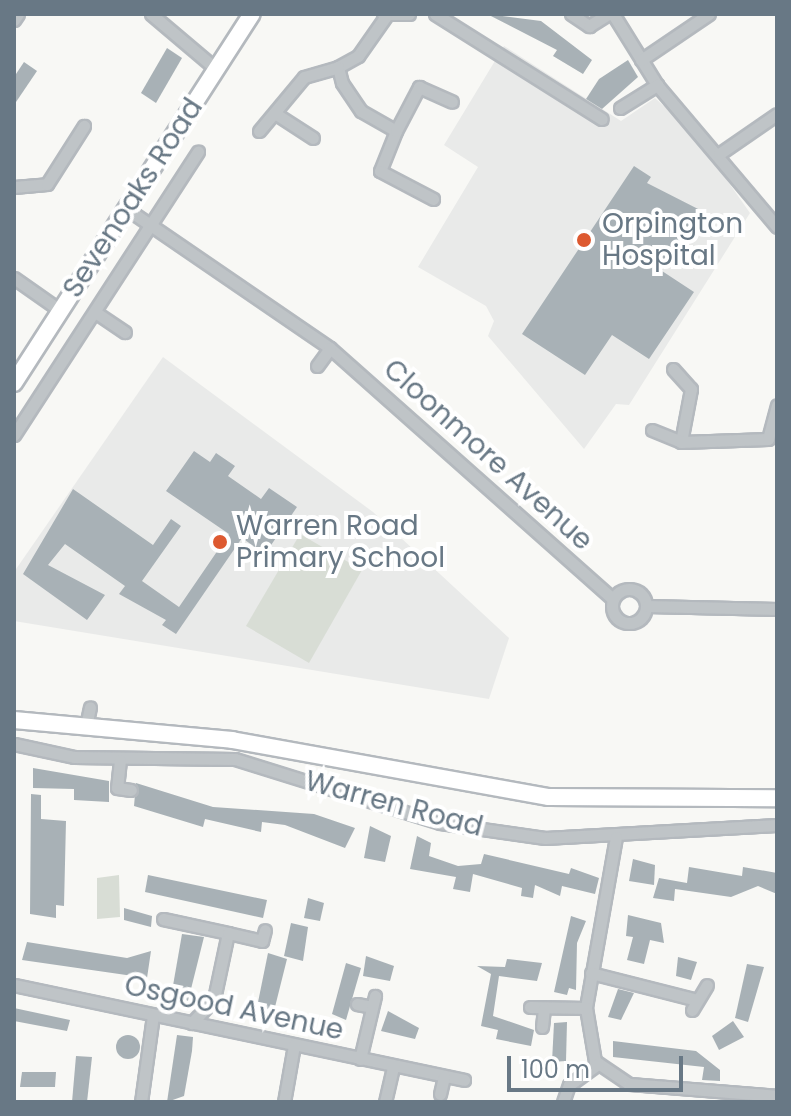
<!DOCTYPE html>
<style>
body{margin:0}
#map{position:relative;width:791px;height:1116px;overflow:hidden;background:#f8f8f5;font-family:Poppins,sans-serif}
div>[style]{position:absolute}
.built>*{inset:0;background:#e9eae9}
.green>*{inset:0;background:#d8ddd5}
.building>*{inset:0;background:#a8b1b6}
.round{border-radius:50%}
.roads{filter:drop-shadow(2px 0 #b4b9be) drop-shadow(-2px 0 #b4b9be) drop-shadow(0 2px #b4b9be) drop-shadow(0 -2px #b4b9be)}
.street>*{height:11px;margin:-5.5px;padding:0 5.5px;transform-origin:5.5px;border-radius:5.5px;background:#bfc4c7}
.street>.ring{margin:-5.5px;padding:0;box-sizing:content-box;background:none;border:11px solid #bfc4c7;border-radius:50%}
.secondary>*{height:16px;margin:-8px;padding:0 8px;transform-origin:8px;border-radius:8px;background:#fff}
.primary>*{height:16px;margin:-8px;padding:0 8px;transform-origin:8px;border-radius:8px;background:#fff}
.dots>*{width:22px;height:22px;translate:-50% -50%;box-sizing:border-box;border:4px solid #fff;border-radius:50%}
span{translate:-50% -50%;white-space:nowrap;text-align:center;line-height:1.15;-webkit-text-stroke:8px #fff;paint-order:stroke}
.street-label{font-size:28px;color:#687885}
.poi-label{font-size:28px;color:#687885}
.left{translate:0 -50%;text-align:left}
.frame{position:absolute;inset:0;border:16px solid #687885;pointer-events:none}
.scale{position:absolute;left:507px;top:1056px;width:176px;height:36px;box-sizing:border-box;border:4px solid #687885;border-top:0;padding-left:10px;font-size:24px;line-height:28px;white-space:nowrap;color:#687885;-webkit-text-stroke:6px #fff;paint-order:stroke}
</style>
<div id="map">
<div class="built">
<i style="clip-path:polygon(504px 46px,621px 121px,655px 98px,696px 136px,750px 213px,629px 405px,616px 404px,584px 449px,488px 336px,494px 321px,486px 306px,418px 267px,478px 167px,444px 145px)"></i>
<i style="clip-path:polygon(163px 357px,373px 512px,509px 638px,489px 699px,14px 621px,14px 572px)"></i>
</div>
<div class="green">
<i style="clip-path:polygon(300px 534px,362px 570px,309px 663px,246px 626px)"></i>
<i style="clip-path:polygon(119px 875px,120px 917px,97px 919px,97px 878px)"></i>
</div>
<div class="building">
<i style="clip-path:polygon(487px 14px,541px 21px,592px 60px,583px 74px,553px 56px,557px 50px)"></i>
<i style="clip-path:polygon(167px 48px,182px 58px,156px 103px,141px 93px)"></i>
<i style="clip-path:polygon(628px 60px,638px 77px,602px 109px,586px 99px,599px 79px)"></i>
<i style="clip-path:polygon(24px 62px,37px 71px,14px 105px,14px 77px)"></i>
<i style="clip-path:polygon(634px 166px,651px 177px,647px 183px,702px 211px,662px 271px,694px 292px,649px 359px,612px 335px,585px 375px,522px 334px)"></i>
<i style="clip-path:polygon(194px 451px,210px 462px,216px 453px,235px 466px,228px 476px,261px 499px,269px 488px,297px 507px,265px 554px,242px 538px,176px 634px,162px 625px,166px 620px,119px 594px,125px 586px,65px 544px,48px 565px,105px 595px,87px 620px,23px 574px,73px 489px,153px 545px,171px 519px,181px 526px,142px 581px,179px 607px,229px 534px,166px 491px)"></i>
<i style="clip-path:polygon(33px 768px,109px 781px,109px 802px,74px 800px,74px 789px,33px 788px)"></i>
<i style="clip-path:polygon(136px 783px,213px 807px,314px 814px,355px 828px,345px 848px,285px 825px,262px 822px,261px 832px,205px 819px,203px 827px,134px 806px)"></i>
<i style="clip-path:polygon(31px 794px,41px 795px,41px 819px,66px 821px,64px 906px,56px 905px,56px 918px,30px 914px)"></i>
<i style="clip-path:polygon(370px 826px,391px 836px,385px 862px,364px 858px)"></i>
<i style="clip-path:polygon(417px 836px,431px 843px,429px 856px,458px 866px,481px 864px,484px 854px,569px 874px,571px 868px,599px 878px,595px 894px,562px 886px,560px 896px,535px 885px,533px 898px,521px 896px,522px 888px,473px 874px,470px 892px,453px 889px,456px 877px,410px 869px)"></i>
<i style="clip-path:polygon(633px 859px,655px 865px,654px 885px,629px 881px)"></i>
<i style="clip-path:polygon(689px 867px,742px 876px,743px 867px,777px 873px,777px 894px,758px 886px,731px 897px,675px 889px,674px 901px,653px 898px,659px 878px,687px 883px)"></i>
<i style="clip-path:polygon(148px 875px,267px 900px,263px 918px,145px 892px)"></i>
<i style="clip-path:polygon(308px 898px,324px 903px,320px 921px,304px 918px)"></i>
<i style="clip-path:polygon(124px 908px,152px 916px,151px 927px,124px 920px)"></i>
<i style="clip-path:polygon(628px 915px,661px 923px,664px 943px,650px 940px,644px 964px,627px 960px,633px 937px,626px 936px)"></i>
<i style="clip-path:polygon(571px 916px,586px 921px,577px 943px,576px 990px,569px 988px,567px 995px,554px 992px)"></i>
<i style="clip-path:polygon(291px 923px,308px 927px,303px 961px,284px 956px)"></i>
<i style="clip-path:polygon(182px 934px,204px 937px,188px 1001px,171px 997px)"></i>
<i style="clip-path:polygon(27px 942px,127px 958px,151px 951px,147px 978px,22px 960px)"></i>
<i style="clip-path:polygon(268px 953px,287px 959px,273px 1015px,256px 1012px)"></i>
<i style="clip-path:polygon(366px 956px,394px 966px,390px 981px,363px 976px)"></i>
<i style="clip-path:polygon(678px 957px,697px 962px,691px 980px,676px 976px)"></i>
<i style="clip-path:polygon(507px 959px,542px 963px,537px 981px,499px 976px,493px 1016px,534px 1030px,531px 1046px,496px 1039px,498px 1030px,481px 1026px,491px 974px,477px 966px,505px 967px)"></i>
<i style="clip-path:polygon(346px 963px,361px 968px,346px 1020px,332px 1014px)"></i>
<i style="clip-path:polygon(747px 964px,764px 967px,748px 1022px,735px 1018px)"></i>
<i style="clip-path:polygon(618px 989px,634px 993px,621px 1020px,608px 1017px)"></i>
<i style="clip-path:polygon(14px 1008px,70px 1020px,67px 1031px,14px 1021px)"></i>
<i style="clip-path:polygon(388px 1011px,419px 1028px,415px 1039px,381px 1031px)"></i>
<i style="clip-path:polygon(733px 1021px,744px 1037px,719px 1050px,712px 1036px)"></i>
<i style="clip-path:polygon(567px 1022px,566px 1061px,552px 1062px,554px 1023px)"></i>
<i class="round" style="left:116px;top:1035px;width:24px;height:24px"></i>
<i style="clip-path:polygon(177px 1035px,193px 1037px,192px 1051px,184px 1096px,167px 1102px)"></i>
<i style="clip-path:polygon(613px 1041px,696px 1051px,720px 1070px,720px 1081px,702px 1080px,704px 1067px,613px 1057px)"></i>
<i style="clip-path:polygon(76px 1056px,92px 1057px,87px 1102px,72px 1102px)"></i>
<i style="clip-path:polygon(22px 1072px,56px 1072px,55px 1087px,20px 1087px)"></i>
</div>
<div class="roads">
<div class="street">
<i style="left:151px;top:14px;width:84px;rotate:40.2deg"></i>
<i style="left:383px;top:14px;width:26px"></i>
<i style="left:435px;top:14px;width:197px;rotate:32.2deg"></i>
<i style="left:571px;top:14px;width:22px;rotate:34deg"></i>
<i style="left:589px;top:26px;width:22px;rotate:-32deg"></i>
<i style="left:613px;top:14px;width:84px;rotate:58.2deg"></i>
<i style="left:657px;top:85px;width:186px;rotate:49.8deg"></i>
<i style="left:386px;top:16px;width:49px;rotate:125deg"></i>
<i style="left:358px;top:56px;width:23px;rotate:151deg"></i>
<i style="left:338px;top:67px;width:16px;rotate:76deg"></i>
<i style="left:342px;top:83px;width:34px;rotate:56deg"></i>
<i style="left:361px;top:111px;width:40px;rotate:29.7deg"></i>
<i style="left:396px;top:131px;width:43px;rotate:111.8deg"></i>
<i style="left:380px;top:171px;width:60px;rotate:27.8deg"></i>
<i style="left:14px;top:20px;width:7px;rotate:-56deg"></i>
<i style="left:641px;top:60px;width:82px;rotate:-34.1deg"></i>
<i style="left:620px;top:108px;width:44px;rotate:-31.9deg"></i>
<i style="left:276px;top:114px;width:44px;rotate:33deg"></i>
<i style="left:259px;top:131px;width:70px;rotate:-50.2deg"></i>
<i style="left:304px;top:77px;width:35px;rotate:-16deg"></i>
<i style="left:396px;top:131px;width:50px;rotate:-62.4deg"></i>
<i style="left:419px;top:87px;width:36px;rotate:24deg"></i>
<i style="left:719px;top:154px;width:70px;rotate:-34.6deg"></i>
<i style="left:14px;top:187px;width:33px;rotate:-5deg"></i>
<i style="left:47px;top:184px;width:69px;rotate:-57.5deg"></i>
<i style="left:127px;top:209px;width:246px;rotate:34.4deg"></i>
<i style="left:330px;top:348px;width:378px;rotate:41.6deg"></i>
<i style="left:14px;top:278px;width:57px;rotate:35.1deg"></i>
<i style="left:95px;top:312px;width:36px;rotate:34deg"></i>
<i style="left:317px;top:366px;width:22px;rotate:-54deg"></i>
<i style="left:673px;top:369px;width:27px;rotate:48deg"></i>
<i style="left:691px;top:389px;width:54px;rotate:100.7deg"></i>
<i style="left:652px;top:430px;width:31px;rotate:22deg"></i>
<i style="left:681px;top:442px;width:87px;rotate:-2deg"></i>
<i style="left:768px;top:439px;width:35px;rotate:-75deg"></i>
<i style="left:14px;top:435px;width:338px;rotate:-57deg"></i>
<i class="ring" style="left:612px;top:589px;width:23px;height:23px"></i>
<i style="left:647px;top:606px;width:130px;rotate:1.3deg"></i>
<i style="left:86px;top:726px;width:19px;rotate:-78deg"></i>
<i style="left:14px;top:744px;width:61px;rotate:12.2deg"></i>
<i style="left:74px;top:757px;width:161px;rotate:0.7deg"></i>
<i style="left:235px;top:759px;width:215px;rotate:17.3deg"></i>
<i style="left:440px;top:823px;width:106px;rotate:8.1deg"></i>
<i style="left:545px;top:838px;width:232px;rotate:-3.2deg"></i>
<i style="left:120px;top:760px;width:28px;rotate:96deg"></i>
<i style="left:117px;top:788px;width:14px;rotate:8deg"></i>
<i style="left:616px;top:837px;width:174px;rotate:100deg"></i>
<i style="left:586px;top:1008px;width:54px;rotate:80.4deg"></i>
<i style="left:595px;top:1061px;width:41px;rotate:34.1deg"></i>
<i style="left:629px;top:1084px;width:148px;rotate:4.6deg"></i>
<i style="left:163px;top:919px;width:66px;rotate:12.2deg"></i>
<i style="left:228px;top:933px;width:67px;rotate:102deg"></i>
<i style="left:214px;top:999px;width:33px;rotate:133deg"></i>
<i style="left:228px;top:933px;width:35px;rotate:13deg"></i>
<i style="left:262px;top:941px;width:11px;rotate:-75deg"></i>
<i style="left:591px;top:973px;width:109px;rotate:14.3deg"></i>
<i style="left:14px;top:985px;width:460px;rotate:11.9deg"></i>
<i style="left:357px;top:1004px;width:15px;rotate:11deg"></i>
<i style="left:530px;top:1007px;width:56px;rotate:1deg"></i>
<i style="left:692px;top:1010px;width:29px;rotate:-59deg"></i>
<i style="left:542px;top:1027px;width:18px;rotate:-84deg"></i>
<i style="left:360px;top:1059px;width:65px;rotate:-76.6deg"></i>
<i style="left:440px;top:1094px;width:18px;rotate:-77deg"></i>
<i style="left:141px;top:1102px;width:88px;rotate:-82.1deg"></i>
<i style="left:284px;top:1102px;width:58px;rotate:-80deg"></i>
<i style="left:385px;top:1102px;width:37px;rotate:-77deg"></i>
<i style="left:563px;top:1102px;width:18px;rotate:-71deg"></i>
<i style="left:569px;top:1085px;width:36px;rotate:-36deg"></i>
</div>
<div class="secondary">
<i style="left:14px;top:720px;width:219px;rotate:5.2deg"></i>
<i style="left:232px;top:740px;width:322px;rotate:10.2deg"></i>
<i style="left:549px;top:797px;width:228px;rotate:0.3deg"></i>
</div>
<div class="primary">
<i style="left:14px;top:383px;width:439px;rotate:-57.2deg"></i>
</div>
</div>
<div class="dots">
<i style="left:584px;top:240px;background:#dd5930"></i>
<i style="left:220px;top:542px;background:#dd5930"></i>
</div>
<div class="street-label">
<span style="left:133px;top:198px;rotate:-57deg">Sevenoaks Road</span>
<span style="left:488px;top:455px;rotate:42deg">Cloonmore Avenue</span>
<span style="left:394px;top:804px;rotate:15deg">Warren Road</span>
<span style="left:234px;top:1008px;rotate:12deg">Osgood Avenue</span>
</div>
<div class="poi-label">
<span class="left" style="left:602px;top:240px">Orpington<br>Hospital</span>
<span class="left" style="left:236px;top:542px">Warren Road<br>Primary School</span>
</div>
<div class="frame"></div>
<div class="scale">100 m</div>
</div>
